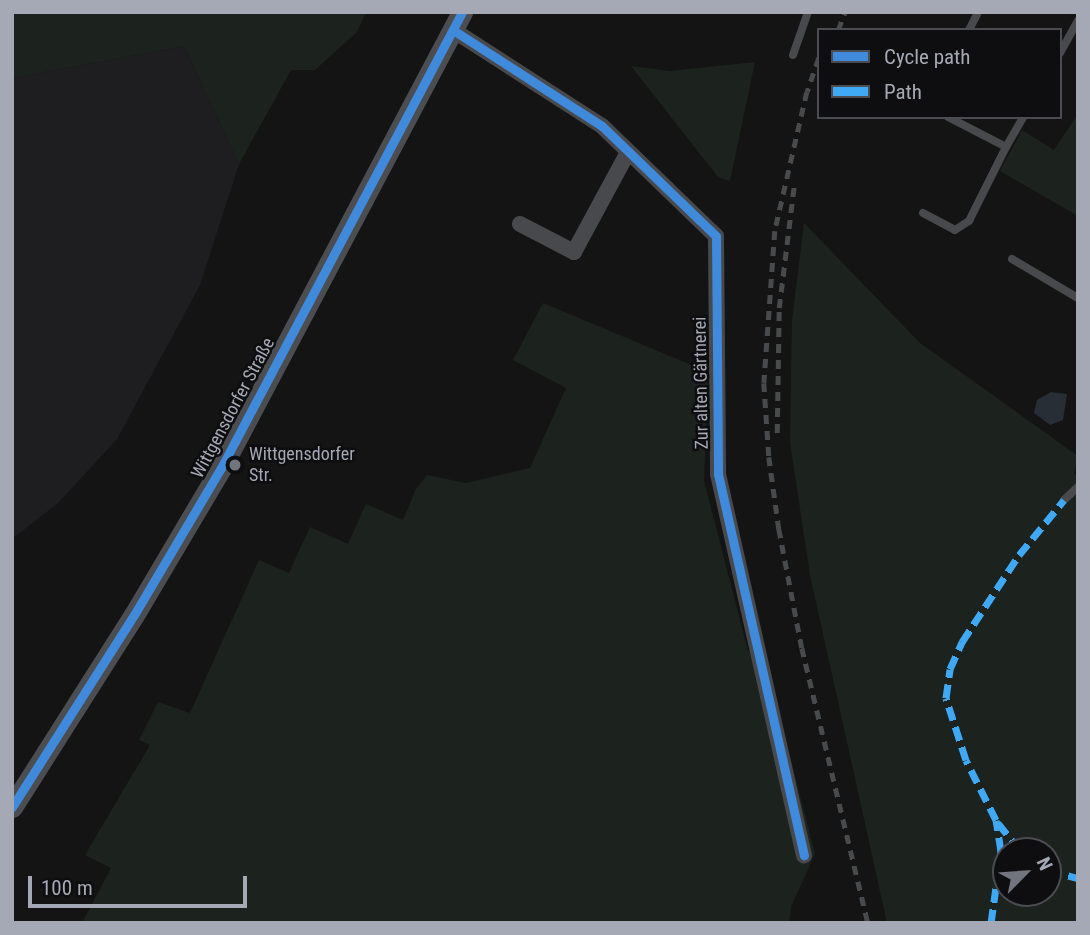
<!DOCTYPE html>
<meta charset="utf-8">
<style>
body{margin:0}
#map{position:relative;width:1090px;height:935px;overflow:hidden;background:#141414;font-family:"Roboto Condensed",sans-serif}
div>[style]{position:absolute}
.built>*{inset:0;background:#1e1e20}
.green>*{inset:0;background:#1c231e}
.water>*{inset:0;background:#282e36}
.lane>*{height:8px;margin:-4px;padding:0 4px;transform-origin:4px;border-radius:4px;background:#48494d}
.street>*{height:16px;margin:-8px;padding:0 8px;transform-origin:8px;border-radius:8px;background:#48494d}
.secondary>*{height:21px;margin:-10.5px;padding:0 10.5px;transform-origin:10.5px;border-radius:10.5px;background:#4c4d51}
.rail>*{height:4.5px;margin-top:-2.25px;transform-origin:0;background:repeating-linear-gradient(90deg,#484a4c 0 9px,transparent 0 16px)}
.quiet>*{height:7px;margin-top:-3.5px;transform-origin:0;background:repeating-linear-gradient(90deg,#3fa9f5 0 14px,transparent 0 21px)}
.cycleway>*{height:9px;margin:-4.5px;padding:0 4.5px;transform-origin:4.5px;border-radius:4.5px;background:#408adc}
.dots>*{width:19px;height:19px;translate:-50% -50%;box-sizing:border-box;border:4px solid #0e0e10;border-radius:50%}
span{translate:-50% -50%;white-space:nowrap;text-align:center;line-height:1.15;-webkit-text-stroke:5px #0e0e10;paint-order:stroke}
.street-label{font-size:18px;color:#a5a9b5}
.poi-label{font-size:18px;color:#a5a9b5}
.left{translate:0 -50%;text-align:left}
.frame{position:absolute;inset:0;border:14px solid #a5a9b5;pointer-events:none}
.legend{position:absolute;left:817px;top:28px;width:245px;height:91px;box-sizing:border-box;background:#0e0e10;border:2px solid #4a4c52;margin:0;padding:9px 12px;list-style:none;font-size:21px;color:#a5a9b5}
.legend li{display:flex;align-items:center;gap:14px;height:35px}
.legend b{width:35px;border:2px solid #4a4c52}
.north{position:absolute;left:992px;top:837px;width:70px;height:70px;box-sizing:border-box;background:#0e0e10;border:2px solid #4a4c52;border-radius:50%;rotate:65deg;font-size:19px;font-weight:700;line-height:28px;text-align:center;color:#a5a9b5}
.north::after{content:'';display:block;margin:auto;width:24px;height:32px;background:#72757d;clip-path:polygon(50% 0,100% 100%,50% 72%,0 100%)}
.scale{position:absolute;left:28px;top:876px;width:219px;height:32px;box-sizing:border-box;border:4px solid #a5a9b5;border-top:0;padding-left:9px;font-size:21px;line-height:24px;white-space:nowrap;color:#a5a9b5;-webkit-text-stroke:5px #0e0e10;paint-order:stroke}
</style>
<div id="map">
<div class="built">
<i style="clip-path:polygon(184px 46px,239px 164px,200px 285px,117px 439px,58px 503px,12px 539px,12px 78px)"></i>
</div>
<div class="green">
<i style="clip-path:polygon(12px 12px,366px 12px,357px 32px,315px 70px,291px 70px,239px 164px,184px 46px,12px 78px)"></i>
<i style="clip-path:polygon(755px 62px,730px 181px,718px 177px,631px 66px,670px 71px)"></i>
<i style="clip-path:polygon(1078px 114px,1078px 216px,1000px 171px,1022px 130px,1054px 150px)"></i>
<i style="clip-path:polygon(evenodd,804px 223px,920px 343px,1078px 456px,1074px 474px,1078px 476px,1078px 923px,887px 923px,810px 575px,790px 442px,792px 321px,804px 223px,1006px 851px,1048px 851px,1048px 893px,1006px 893px,1006px 851px)"></i>
<i style="clip-path:polygon(543px 303px,708px 372px,704px 481px,748px 651px,762px 646px,815px 854px,791px 907px,789px 923px,82px 923px,111px 868px,85px 855px,150px 745px,139px 740px,158px 702px,190px 713px,259px 560px,289px 573px,310px 527px,348px 544px,366px 504px,403px 520px,416px 489px,427px 475px,466px 483px,530px 468px,566px 388px,513px 360px)"></i>
</div>
<div class="water">
<i style="clip-path:polygon(1051px 392px,1067px 394px,1063px 420px,1050px 425px,1034px 413px,1037px 400px)"></i>
</div>
<div class="lane">
<i style="left:969px;top:30px;width:20px;rotate:-63deg"></i>
<i style="left:1060px;top:53px;width:37px;rotate:-61deg"></i>
<i style="left:793px;top:55px;width:46px;rotate:-70.8deg"></i>
<i style="left:948px;top:117px;width:65px;rotate:27.3deg"></i>
<i style="left:1006px;top:147px;width:34px;rotate:-60deg"></i>
<i style="left:923px;top:213px;width:36px;rotate:28deg"></i>
<i style="left:955px;top:230px;width:17px;rotate:-33deg"></i>
<i style="left:969px;top:221px;width:83px;rotate:-63.4deg"></i>
<i style="left:1012px;top:259px;width:77px;rotate:30.6deg"></i>
<i style="left:1064px;top:500px;width:19px;rotate:-43deg"></i>
</div>
<div class="street">
<i style="left:453px;top:30px;width:177px;rotate:32.8deg"></i>
<i style="left:602px;top:126px;width:158px;rotate:44deg"></i>
<i style="left:716px;top:236px;width:238px;rotate:89.5deg"></i>
<i style="left:718px;top:474px;width:391px;rotate:77.3deg"></i>
<i style="left:520px;top:224px;width:61px;rotate:27.4deg"></i>
<i style="left:574px;top:252px;width:114px;rotate:-61.6deg"></i>
</div>
<div class="secondary">
<i style="left:12px;top:807px;width:227px;rotate:-57.6deg"></i>
<i style="left:134px;top:615px;width:171px;rotate:-59.4deg"></i>
<i style="left:221px;top:468px;width:516px;rotate:-62.14deg"></i>
</div>
<div class="rail">
<i style="left:838px;top:30px;width:19px;rotate:-69deg"></i>
<i style="left:819px;top:58px;width:36px;rotate:109deg"></i>
<i style="left:807px;top:92px;width:143px;rotate:103deg"></i>
<i style="left:775px;top:231px;width:152px;rotate:94.1deg"></i>
<i style="left:764px;top:383px;width:74px;rotate:86.1deg"></i>
<i style="left:769px;top:457px;width:73px;rotate:82.1deg"></i>
<i style="left:779px;top:529px;width:121px;rotate:79.1deg"></i>
<i style="left:802px;top:648px;width:283px;rotate:76.5deg"></i>
<i style="left:777px;top:433px;width:125px;rotate:-89.1deg"></i>
<i style="left:779px;top:308px;width:123px;rotate:-83deg"></i>
</div>
<div class="quiet">
<i style="left:998px;top:823px;width:36px;rotate:51deg"></i>
<i style="left:1048px;top:870px;width:31px;rotate:15deg"></i>
<i style="left:991px;top:923px;width:73px;rotate:-82.1deg"></i>
<i style="left:1001px;top:851px;width:31px;rotate:-99deg"></i>
<i style="left:996px;top:820px;width:67px;rotate:-116.6deg"></i>
<i style="left:966px;top:760px;width:65px;rotate:-107.9deg"></i>
<i style="left:946px;top:698px;width:29px;rotate:-82deg"></i>
<i style="left:950px;top:669px;width:30px;rotate:-66deg"></i>
<i style="left:962px;top:642px;width:104px;rotate:-56.8deg"></i>
<i style="left:1019px;top:555px;width:71px;rotate:-50.7deg"></i>
</div>
<div class="cycleway">
<i style="left:453px;top:30px;width:177px;rotate:32.8deg"></i>
<i style="left:602px;top:126px;width:158px;rotate:44deg"></i>
<i style="left:716px;top:236px;width:238px;rotate:89.5deg"></i>
<i style="left:718px;top:474px;width:391px;rotate:77.3deg"></i>
<i style="left:12px;top:807px;width:227px;rotate:-57.6deg"></i>
<i style="left:134px;top:615px;width:171px;rotate:-59.4deg"></i>
<i style="left:221px;top:468px;width:516px;rotate:-62.14deg"></i>
</div>
<div class="dots">
<i style="left:235px;top:465px;background:#72757d"></i>
</div>
<div class="street-label">
<span style="left:701px;top:383px;rotate:-91deg">Zur alten Gärtnerei</span>
<span style="left:233px;top:408px;rotate:-62deg">Wittgensdorfer Straße</span>
</div>
<div class="poi-label">
<span class="left" style="left:249px;top:465px">Wittgensdorfer<br>Str.</span>
</div>
<div class="frame"></div>
<ul class="legend">
<li><b style="height:9px;background:#408adc"></b>Cycle path</li>
<li><b style="height:9px;background:#3fa9f5"></b>Path</li>
</ul>
<div class="north">N</div>
<div class="scale">100 m</div>
</div>
